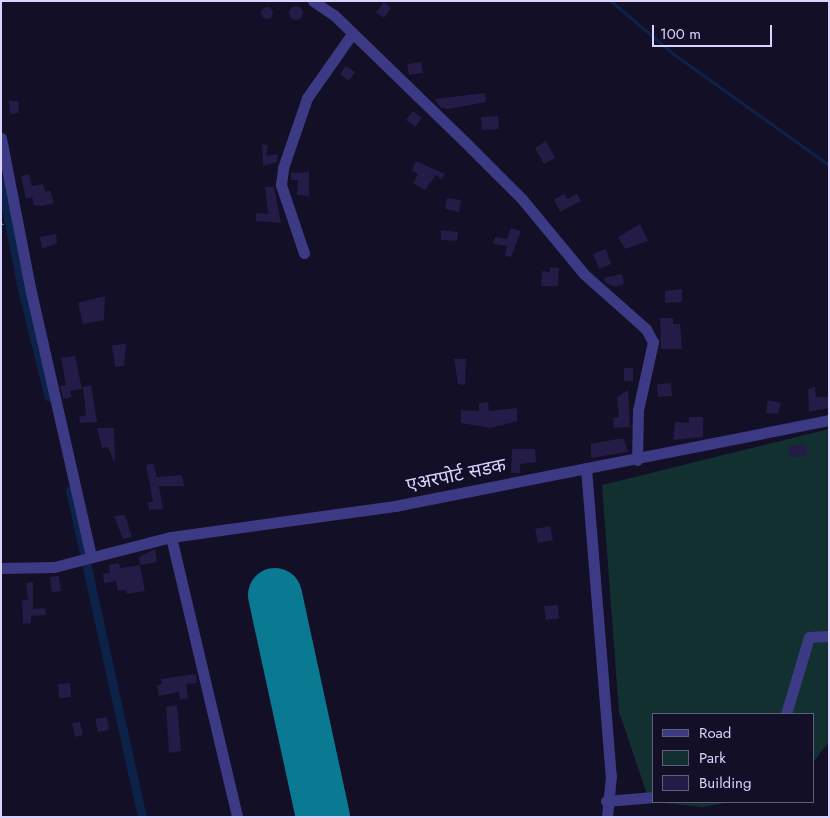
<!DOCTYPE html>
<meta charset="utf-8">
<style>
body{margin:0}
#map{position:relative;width:830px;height:818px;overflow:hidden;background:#130f26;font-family:Jost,"Noto Sans Devanagari",sans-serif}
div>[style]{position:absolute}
.green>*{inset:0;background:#12302f}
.stream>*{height:2.5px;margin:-1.25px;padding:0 1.25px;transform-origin:1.25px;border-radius:1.25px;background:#0c2248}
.canal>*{height:9px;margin:-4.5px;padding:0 4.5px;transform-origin:4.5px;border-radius:4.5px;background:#0c2248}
.runway>*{height:54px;margin:-27px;padding:0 27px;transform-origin:27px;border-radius:27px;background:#0a7a92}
.building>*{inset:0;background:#241b47}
.round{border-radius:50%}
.path>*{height:1px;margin-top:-0.5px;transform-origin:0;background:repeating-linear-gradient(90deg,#2fb8b0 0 2.5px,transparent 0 6.5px)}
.minor>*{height:11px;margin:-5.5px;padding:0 5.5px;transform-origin:5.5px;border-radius:5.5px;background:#3d3a85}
span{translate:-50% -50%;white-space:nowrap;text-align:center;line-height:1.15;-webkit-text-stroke:5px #130f26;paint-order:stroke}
.street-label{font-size:19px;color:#d9d4ff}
.frame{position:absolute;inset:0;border:2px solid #d9d4ff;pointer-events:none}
.legend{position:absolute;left:652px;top:713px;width:162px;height:90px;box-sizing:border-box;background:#130f26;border:1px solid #625e7d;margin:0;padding:6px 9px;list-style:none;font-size:15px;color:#d9d4ff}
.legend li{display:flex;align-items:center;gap:10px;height:25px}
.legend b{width:25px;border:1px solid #625e7d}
.scale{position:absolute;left:652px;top:25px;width:120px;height:22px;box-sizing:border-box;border:2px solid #d9d4ff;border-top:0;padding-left:6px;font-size:15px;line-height:18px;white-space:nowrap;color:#d9d4ff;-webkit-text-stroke:4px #130f26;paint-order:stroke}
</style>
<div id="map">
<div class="green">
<i style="clip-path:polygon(829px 429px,829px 742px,814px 761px,814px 714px,654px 714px,654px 802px,649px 800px,619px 712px,602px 485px)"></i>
<i style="clip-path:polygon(654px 802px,730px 802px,703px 807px)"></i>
</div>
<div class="stream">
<i style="left:611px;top:1px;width:82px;rotate:40.1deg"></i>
<i style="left:674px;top:54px;width:191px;rotate:35.6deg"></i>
</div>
<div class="canal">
<i style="left:1px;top:182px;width:109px;rotate:78.9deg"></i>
<i style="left:22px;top:289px;width:111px;rotate:76deg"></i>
<i style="left:70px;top:490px;width:335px;rotate:77.6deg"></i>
</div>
<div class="runway">
<i style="left:275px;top:595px;width:227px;rotate:77.8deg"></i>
</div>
<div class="building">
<i style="clip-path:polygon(384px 2px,391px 8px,384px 18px,376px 12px)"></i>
<i class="round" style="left:289px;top:6px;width:14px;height:14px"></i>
<i class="round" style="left:261px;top:7px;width:12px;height:12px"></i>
<i style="clip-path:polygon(421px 62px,423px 73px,409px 75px,407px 64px)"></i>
<i style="clip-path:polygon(346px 66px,355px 72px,349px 81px,340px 74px)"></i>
<i style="clip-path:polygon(485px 93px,486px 102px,449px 109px,441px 108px,434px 99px)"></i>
<i style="clip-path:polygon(9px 101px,18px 101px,19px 113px,10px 114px)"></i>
<i style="clip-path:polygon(413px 111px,422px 118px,415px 127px,406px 120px)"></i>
<i style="clip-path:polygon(498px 116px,499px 129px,482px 130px,481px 117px)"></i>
<i style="clip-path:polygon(546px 141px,555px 158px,544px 164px,535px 148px)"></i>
<i style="clip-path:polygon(262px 144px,268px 146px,266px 156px,278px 154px,277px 162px,263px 166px)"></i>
<i style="clip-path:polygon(416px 161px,427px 166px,445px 174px,442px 179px,436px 175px,425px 190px,413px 183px,418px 174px,412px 170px)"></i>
<i style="clip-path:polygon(309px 172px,309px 196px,297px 195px,298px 180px,291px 180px,291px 173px)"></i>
<i style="clip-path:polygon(29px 174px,32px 186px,43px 184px,45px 192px,50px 190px,54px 203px,42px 206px,34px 205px,32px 197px,26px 199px,21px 176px)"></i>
<i style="clip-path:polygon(265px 187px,274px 187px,281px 223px,256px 221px,256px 213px,268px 214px)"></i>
<i style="clip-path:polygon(565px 194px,567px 199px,577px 194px,581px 201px,560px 212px,554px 199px)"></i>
<i style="clip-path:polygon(447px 198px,461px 200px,459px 212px,445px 209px)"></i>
<i style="clip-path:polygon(640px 224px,648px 241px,625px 249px,618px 237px)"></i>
<i style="clip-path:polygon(511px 228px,521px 231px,511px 257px,505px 256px,507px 246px,493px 244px,495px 237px,507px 239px)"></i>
<i style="clip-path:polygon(441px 230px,458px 232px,457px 241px,441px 240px)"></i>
<i style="clip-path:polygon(56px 234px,57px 243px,42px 249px,40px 237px)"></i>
<i style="clip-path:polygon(606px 249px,611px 264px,599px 269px,593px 254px)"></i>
<i style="clip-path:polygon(550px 267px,559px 268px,558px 286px,541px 286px,542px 271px,550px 272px)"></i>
<i style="clip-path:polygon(622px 274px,624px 284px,615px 287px,605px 282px,604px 278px)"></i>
<i style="clip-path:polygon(682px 289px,682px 302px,665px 303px,665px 291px)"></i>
<i style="clip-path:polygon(105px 296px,104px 320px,83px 324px,78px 303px)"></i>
<i style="clip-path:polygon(660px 318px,673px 318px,673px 324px,680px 324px,682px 349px,661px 349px)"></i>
<i style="clip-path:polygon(126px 344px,124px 366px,115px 367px,112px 345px)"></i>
<i style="clip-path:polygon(75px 356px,82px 389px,70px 391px,72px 397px,63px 399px,60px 386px,66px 385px,61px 358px)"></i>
<i style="clip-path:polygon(454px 359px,466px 359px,465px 385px,458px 384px)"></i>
<i style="clip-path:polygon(624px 368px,633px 368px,633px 381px,624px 381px)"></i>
<i style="clip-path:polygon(671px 383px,672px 396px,658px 397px,657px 384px)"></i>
<i style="clip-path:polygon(91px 385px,97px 422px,80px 423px,79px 417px,86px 415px,83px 387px)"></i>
<i style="clip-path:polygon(815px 387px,816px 397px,829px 397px,829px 408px,809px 412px,808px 389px)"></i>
<i style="clip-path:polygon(628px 390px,630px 427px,614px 428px,613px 418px,619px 417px,617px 397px)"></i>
<i style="clip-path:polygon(768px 400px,781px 403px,778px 414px,766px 413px)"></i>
<i style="clip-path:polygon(488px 402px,489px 411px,517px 408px,517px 421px,491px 428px,461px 423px,461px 410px,479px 411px,479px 403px)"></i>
<i style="clip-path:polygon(689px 417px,703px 417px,703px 437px,673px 440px,675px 422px,689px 423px)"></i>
<i style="clip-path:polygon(97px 428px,114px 428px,115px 464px,108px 447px,102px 448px)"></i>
<i style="clip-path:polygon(617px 439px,624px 439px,628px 452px,591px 458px,591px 444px)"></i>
<i style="clip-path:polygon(806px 445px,807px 456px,790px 457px,789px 446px)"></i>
<i style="clip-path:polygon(512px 449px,535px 449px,536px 462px,520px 464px,520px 473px,511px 473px)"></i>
<i style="clip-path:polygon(153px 463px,157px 477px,182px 475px,184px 486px,159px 486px,163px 509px,149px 510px,148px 502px,153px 502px,146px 465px)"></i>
<i style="clip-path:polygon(125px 515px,132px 537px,123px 539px,114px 516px)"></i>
<i style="clip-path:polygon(550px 526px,553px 540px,538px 543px,535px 529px)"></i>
<i style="clip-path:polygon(155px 549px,157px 562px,140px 565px,145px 591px,127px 594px,126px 590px,118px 591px,116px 581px,104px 583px,103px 574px,110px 573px,109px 565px,119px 563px,120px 568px,140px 565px,139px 557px)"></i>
<i style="clip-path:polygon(59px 576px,61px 591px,52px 592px,50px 577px)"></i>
<i style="clip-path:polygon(33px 582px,33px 609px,45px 608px,46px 615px,31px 616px,31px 623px,23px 624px,22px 600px,28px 600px,26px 583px)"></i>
<i style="clip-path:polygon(558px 605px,559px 618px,546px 620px,544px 606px)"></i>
<i style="clip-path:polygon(196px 674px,197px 683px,186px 684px,188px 698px,180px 700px,179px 692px,159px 696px,157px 685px,162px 684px,161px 679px)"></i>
<i style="clip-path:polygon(70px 683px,71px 697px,59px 698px,58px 684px)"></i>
<i style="clip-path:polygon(177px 705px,181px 751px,169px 753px,166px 707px)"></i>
<i style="clip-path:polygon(107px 717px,109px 730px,98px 732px,95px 719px)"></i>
<i style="clip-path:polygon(80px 722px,83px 735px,75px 737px,72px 723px)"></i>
</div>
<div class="path">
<i style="left:1px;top:224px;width:6px;rotate:-9deg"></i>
</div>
<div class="minor">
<i style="left:313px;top:1px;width:25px;rotate:34deg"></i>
<i style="left:334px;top:15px;width:181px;rotate:44.1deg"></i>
<i style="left:464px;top:141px;width:82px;rotate:45deg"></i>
<i style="left:522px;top:199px;width:97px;rotate:50.4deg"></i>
<i style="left:584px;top:274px;width:83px;rotate:41.6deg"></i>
<i style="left:646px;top:329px;width:15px;rotate:62deg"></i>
<i style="left:653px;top:342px;width:70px;rotate:102.4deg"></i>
<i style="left:638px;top:410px;width:50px;rotate:91.1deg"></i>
<i style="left:1px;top:138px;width:157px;rotate:79deg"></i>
<i style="left:31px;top:292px;width:271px;rotate:77.2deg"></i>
<i style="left:304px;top:253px;width:72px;rotate:-108.7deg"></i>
<i style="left:281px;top:185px;width:17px;rotate:-83deg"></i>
<i style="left:283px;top:168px;width:74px;rotate:-71.1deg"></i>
<i style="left:307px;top:98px;width:78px;rotate:-54.9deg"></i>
<i style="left:586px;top:468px;width:309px;rotate:85.4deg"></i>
<i style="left:611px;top:776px;width:41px;rotate:95.6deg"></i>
<i style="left:171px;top:537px;width:288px;rotate:76.7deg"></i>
<i style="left:1px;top:568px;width:53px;rotate:-1.1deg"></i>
<i style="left:54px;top:567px;width:121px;rotate:-14.4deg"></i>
<i style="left:171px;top:537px;width:226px;rotate:-7.9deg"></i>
<i style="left:395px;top:506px;width:442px;rotate:-11.2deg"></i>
<i style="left:786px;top:714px;width:80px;rotate:-73.4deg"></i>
<i style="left:809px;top:637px;width:20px;rotate:-3deg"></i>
<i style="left:606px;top:801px;width:48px;rotate:-4.8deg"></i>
</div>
<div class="street-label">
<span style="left:456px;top:475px;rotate:-12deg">एअरपोर्ट सडक</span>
</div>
<div class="frame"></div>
<ul class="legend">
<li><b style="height:6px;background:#3d3a85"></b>Road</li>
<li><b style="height:14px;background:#12302f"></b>Park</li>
<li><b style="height:14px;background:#241b47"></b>Building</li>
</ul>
<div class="scale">100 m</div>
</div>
